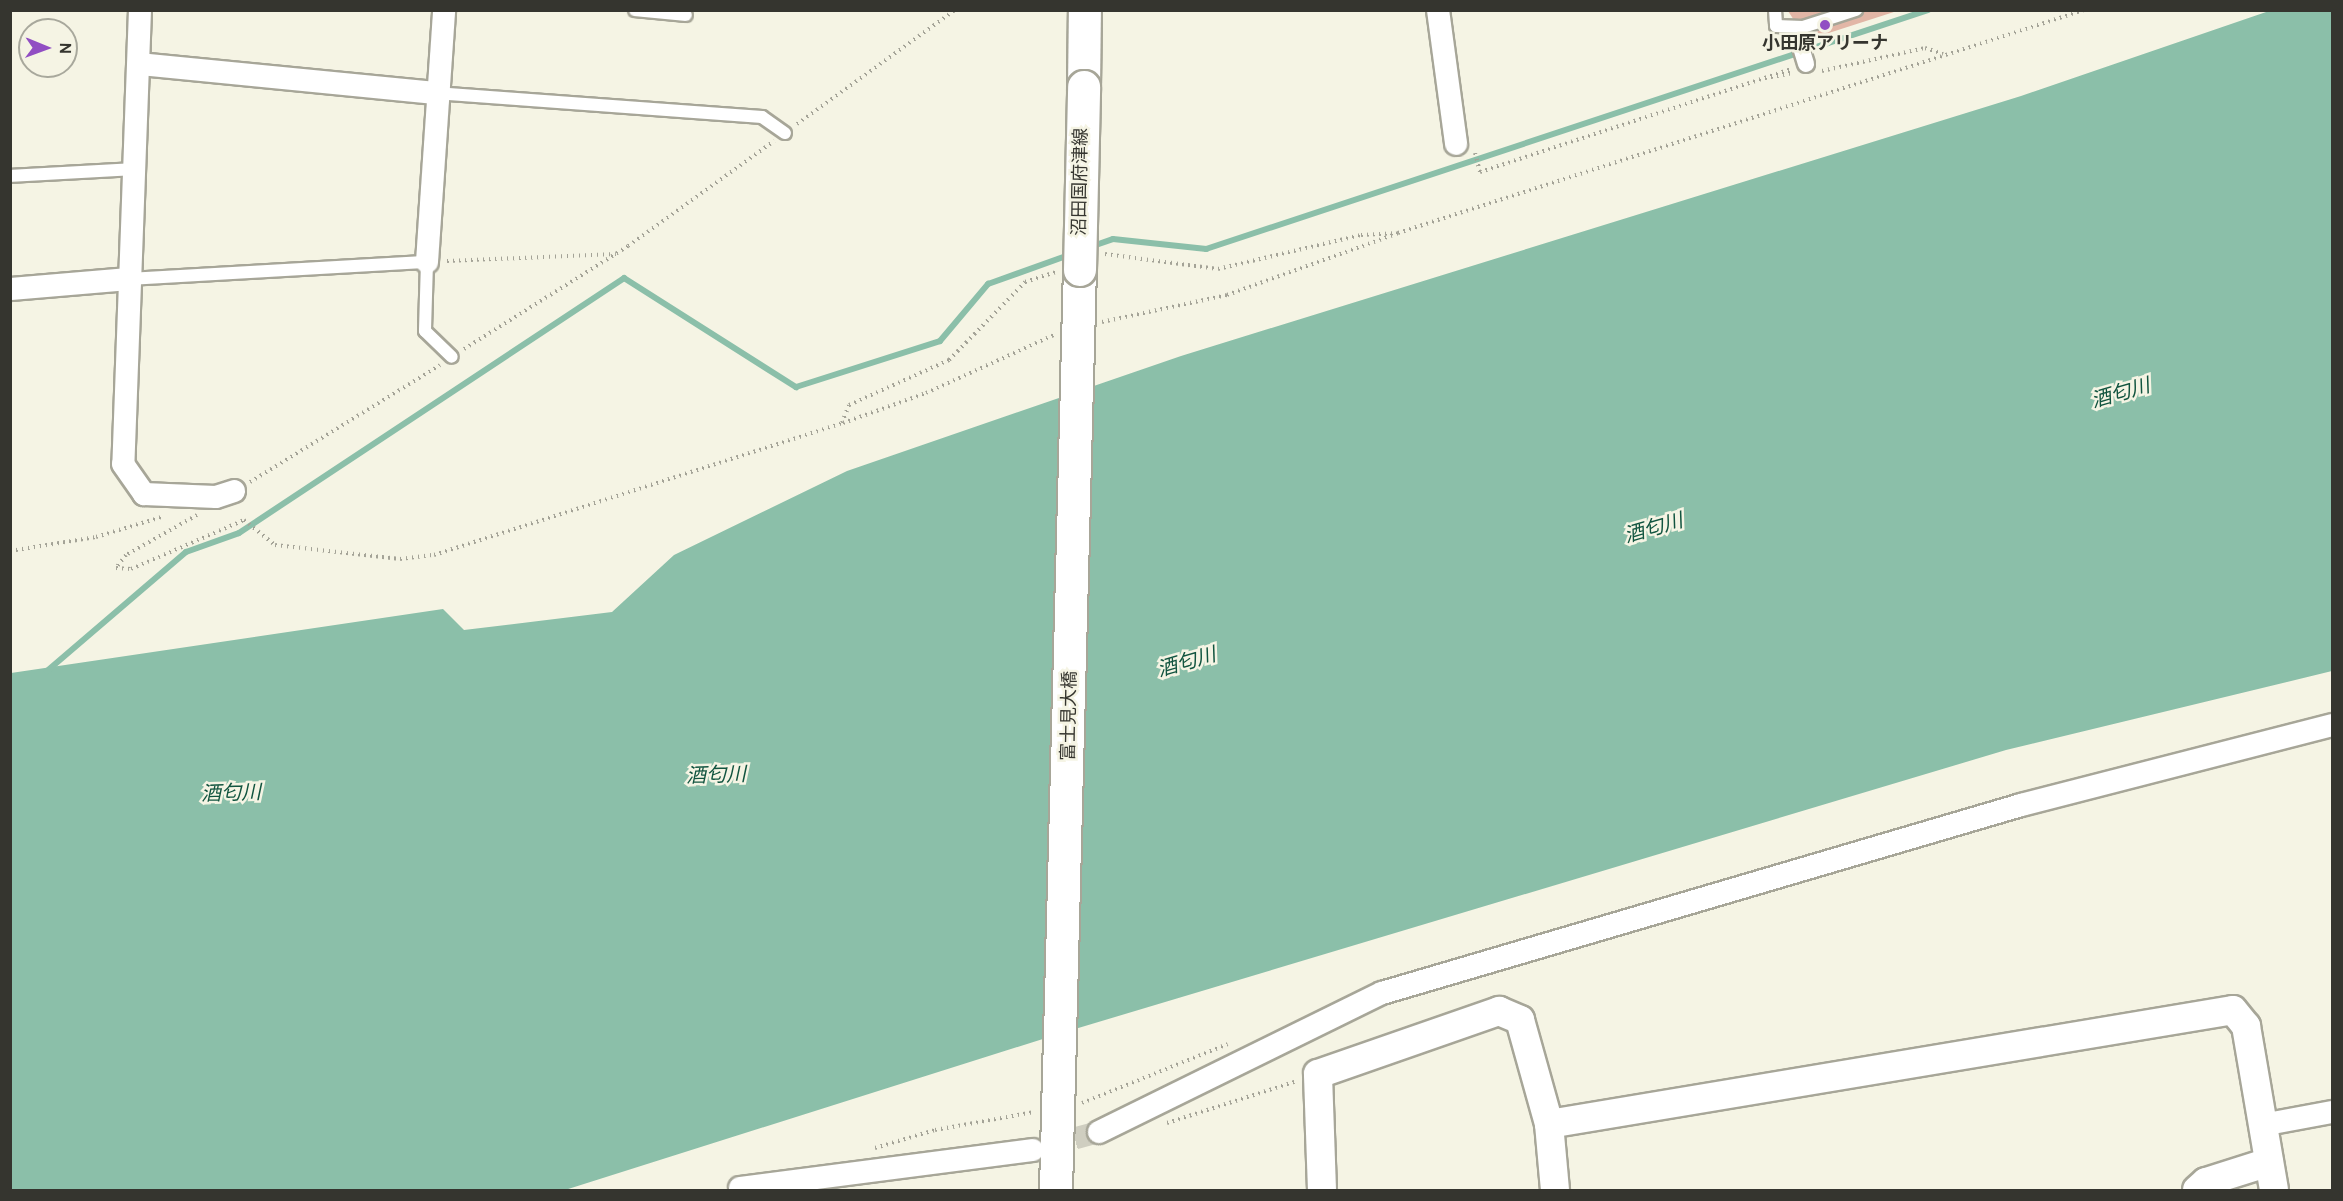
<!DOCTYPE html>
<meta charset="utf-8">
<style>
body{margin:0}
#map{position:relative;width:2343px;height:1201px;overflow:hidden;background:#f5f4e4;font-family:Overpass,"Noto Sans JP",sans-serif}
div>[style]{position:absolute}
.green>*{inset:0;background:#e2b6a6}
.water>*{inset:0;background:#8bbfa9}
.stream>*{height:6px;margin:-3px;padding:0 3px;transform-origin:3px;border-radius:3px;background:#8bbfa9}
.minor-tunnel>*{height:22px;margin-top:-11px;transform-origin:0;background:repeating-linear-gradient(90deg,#cfcec0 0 22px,transparent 0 33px)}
.path>*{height:4px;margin-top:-2px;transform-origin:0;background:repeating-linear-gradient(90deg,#a4a397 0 1.5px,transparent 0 6px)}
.roads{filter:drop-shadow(2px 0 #a7a698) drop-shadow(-2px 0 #a7a698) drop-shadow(0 2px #a7a698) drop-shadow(0 -2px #a7a698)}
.service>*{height:12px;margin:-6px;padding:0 6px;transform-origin:6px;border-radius:6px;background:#fff}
.pedestrian>*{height:16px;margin:-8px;padding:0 8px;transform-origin:8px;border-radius:8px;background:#fff}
.minor>*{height:22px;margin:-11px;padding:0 11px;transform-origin:11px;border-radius:11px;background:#fff}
.tertiary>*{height:28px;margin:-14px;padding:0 14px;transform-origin:14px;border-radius:14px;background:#fff}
.secondary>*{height:32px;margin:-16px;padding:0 16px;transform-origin:16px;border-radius:16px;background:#fff}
.bridges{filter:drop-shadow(2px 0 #a7a698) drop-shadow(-2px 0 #a7a698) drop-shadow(0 2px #a7a698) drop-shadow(0 -2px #a7a698)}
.secondary-bridge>*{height:32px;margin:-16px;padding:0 16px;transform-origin:16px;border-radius:16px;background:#fff}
.dots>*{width:16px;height:16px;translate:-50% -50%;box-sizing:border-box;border:3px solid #f5f4e4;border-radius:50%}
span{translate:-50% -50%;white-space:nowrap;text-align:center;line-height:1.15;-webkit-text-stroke:5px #f5f4e4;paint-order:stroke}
.poi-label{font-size:18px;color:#35352f;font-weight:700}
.street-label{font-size:18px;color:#35352f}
.water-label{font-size:20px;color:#11543f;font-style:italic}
.frame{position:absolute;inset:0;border:12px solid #35352f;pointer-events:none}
.north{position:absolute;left:18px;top:18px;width:60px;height:60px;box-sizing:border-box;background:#f5f4e4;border:2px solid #a8a89c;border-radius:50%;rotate:91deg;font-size:16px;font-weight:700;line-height:24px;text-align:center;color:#35352f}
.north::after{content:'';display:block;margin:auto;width:21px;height:27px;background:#914ec3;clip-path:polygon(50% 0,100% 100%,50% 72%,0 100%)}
</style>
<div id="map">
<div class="green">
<i style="clip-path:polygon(1788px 11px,1897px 11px,1807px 40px)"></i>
</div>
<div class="water">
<i style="clip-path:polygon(2269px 11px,2332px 11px,2332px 671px,2006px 750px,1065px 1032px,565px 1190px,11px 1190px,11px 673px,443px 609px,464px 630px,612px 612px,674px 555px,847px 471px,1181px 356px,2021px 96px)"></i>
</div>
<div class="stream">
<i style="left:1090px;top:247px;width:24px;rotate:-19deg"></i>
<i style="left:1113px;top:239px;width:94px;rotate:6.1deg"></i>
<i style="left:1206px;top:249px;width:761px;rotate:-18.32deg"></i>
<i style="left:47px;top:671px;width:183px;rotate:-40.6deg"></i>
<i style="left:186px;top:552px;width:56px;rotate:-19.7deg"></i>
<i style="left:239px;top:533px;width:462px;rotate:-33.5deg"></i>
<i style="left:624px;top:278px;width:204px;rotate:32.4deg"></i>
<i style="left:796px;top:387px;width:151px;rotate:-17.7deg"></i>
<i style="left:940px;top:341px;width:75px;rotate:-49.9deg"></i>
<i style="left:988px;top:284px;width:89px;rotate:-19.7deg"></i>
</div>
<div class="minor-tunnel">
<i style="left:1043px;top:1147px;width:58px;rotate:-15deg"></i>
</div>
<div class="path">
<i style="left:1822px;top:71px;width:106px;rotate:-12.6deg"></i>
<i style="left:1925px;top:48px;width:19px;rotate:18deg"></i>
<i style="left:1765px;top:78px;width:27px;rotate:-10deg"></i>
<i style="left:797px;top:124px;width:195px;rotate:-35.8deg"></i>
<i style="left:1475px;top:153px;width:20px;rotate:75deg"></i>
<i style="left:1480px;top:172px;width:328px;rotate:-18.3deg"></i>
<i style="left:1105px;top:254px;width:114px;rotate:7.6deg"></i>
<i style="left:1218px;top:269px;width:147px;rotate:-13.4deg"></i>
<i style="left:1361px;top:235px;width:37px;rotate:-3deg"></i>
<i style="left:447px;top:261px;width:169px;rotate:-2.4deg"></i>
<i style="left:1102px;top:322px;width:128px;rotate:-12.2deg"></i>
<i style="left:1227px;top:295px;width:182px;rotate:-19.9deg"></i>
<i style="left:1398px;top:233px;width:721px;rotate:-18.01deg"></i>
<i style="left:464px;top:349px;width:194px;rotate:-32.1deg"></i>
<i style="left:628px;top:246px;width:180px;rotate:-35.7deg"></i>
<i style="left:843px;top:423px;width:88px;rotate:-19.9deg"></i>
<i style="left:926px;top:393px;width:141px;rotate:-24.4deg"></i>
<i style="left:250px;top:482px;width:223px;rotate:-31.6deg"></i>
<i style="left:197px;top:515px;width:81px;rotate:150.6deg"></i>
<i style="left:126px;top:555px;width:16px;rotate:128deg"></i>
<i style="left:116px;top:568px;width:15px;rotate:4deg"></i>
<i style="left:131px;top:569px;width:123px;rotate:-23.4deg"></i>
<i style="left:244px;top:520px;width:40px;rotate:39deg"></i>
<i style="left:275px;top:545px;width:126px;rotate:6.4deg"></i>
<i style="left:400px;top:559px;width:34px;rotate:-7deg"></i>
<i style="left:434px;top:555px;width:429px;rotate:-17.9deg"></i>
<i style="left:842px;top:423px;width:19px;rotate:-69deg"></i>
<i style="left:849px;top:405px;width:110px;rotate:-24.2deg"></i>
<i style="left:949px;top:360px;width:109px;rotate:-45.7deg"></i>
<i style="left:1025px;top:282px;width:32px;rotate:-18deg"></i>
<i style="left:10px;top:551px;width:87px;rotate:-9.2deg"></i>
<i style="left:96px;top:537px;width:69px;rotate:-16.9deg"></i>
<i style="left:1082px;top:1103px;width:157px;rotate:-22deg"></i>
<i style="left:1167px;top:1123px;width:137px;rotate:-17.9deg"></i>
<i style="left:875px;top:1148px;width:63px;rotate:-16.7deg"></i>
<i style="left:935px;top:1130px;width:101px;rotate:-10.3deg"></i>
</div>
<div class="roads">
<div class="service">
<i style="left:635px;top:10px;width:51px;rotate:5.6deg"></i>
<i style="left:1775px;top:10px;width:16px;rotate:86deg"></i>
<i style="left:1776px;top:26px;width:27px;rotate:2deg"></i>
<i style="left:1803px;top:27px;width:56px;rotate:-17.8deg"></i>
<i style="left:435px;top:93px;width:328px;rotate:4.2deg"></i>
<i style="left:762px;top:117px;width:28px;rotate:35deg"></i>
<i style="left:10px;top:176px;width:124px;rotate:-3.2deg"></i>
<i style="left:130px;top:279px;width:297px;rotate:-3.3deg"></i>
<i style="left:427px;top:262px;width:69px;rotate:91.7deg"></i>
<i style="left:425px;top:331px;width:37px;rotate:44deg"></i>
</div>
<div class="pedestrian">
<i style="left:1799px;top:41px;width:24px;rotate:73deg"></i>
</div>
<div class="minor">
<i style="left:140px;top:10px;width:454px;rotate:92.1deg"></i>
<i style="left:123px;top:464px;width:37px;rotate:55deg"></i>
<i style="left:144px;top:494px;width:72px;rotate:2.4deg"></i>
<i style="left:216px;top:497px;width:19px;rotate:-18deg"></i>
<i style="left:1438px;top:10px;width:135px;rotate:82.3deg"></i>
<i style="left:139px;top:64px;width:297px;rotate:5.6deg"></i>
<i style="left:427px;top:262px;width:253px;rotate:-86.1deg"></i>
<i style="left:10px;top:289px;width:120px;rotate:-4.8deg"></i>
<i style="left:2262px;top:1125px;width:71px;rotate:-10.5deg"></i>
<i style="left:1099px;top:1132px;width:315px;rotate:-26.2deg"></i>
<i style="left:1382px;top:993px;width:666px;rotate:-16.39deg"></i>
<i style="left:2021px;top:805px;width:321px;rotate:-14.4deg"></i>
<i style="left:740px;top:1188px;width:295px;rotate:-7.4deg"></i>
</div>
<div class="tertiary">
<i style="left:1549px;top:1124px;width:693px;rotate:-9.46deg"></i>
<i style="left:2233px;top:1010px;width:21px;rotate:51deg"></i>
<i style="left:2246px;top:1026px;width:166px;rotate:80.3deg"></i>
<i style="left:1322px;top:1190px;width:116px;rotate:-92deg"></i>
<i style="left:1318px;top:1074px;width:192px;rotate:-19.2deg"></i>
<i style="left:1499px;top:1011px;width:23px;rotate:23deg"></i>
<i style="left:1520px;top:1020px;width:108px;rotate:74.4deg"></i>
<i style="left:1549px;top:1124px;width:66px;rotate:84.8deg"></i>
<i style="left:2197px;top:1190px;width:12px;rotate:-42deg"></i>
<i style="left:2206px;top:1182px;width:66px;rotate:-17.6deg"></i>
</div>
<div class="secondary">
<i style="left:1084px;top:87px;width:77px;rotate:-89.3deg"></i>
<i style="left:1056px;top:1190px;width:920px;rotate:-88.51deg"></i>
</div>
</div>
<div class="bridges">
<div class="secondary-bridge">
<i style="left:1080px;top:270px;width:183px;rotate:-88.7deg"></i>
</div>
</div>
<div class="dots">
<i style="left:1825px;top:25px;background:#914ec3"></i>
</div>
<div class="poi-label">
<span style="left:1825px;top:45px">小田原アリーナ</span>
</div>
<div class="street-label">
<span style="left:1082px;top:182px;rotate:-89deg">沼田国府津線</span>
<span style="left:1071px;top:716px;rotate:-89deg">富士見大橋</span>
</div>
<div class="water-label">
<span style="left:2121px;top:395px;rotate:-16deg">酒匂川</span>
<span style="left:1654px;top:530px;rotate:-16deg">酒匂川</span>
<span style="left:1187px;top:664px;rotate:-16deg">酒匂川</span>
<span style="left:716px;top:777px;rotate:-2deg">酒匂川</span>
<span style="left:231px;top:795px;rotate:-2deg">酒匂川</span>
</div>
<div class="frame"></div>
<div class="north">N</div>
</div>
